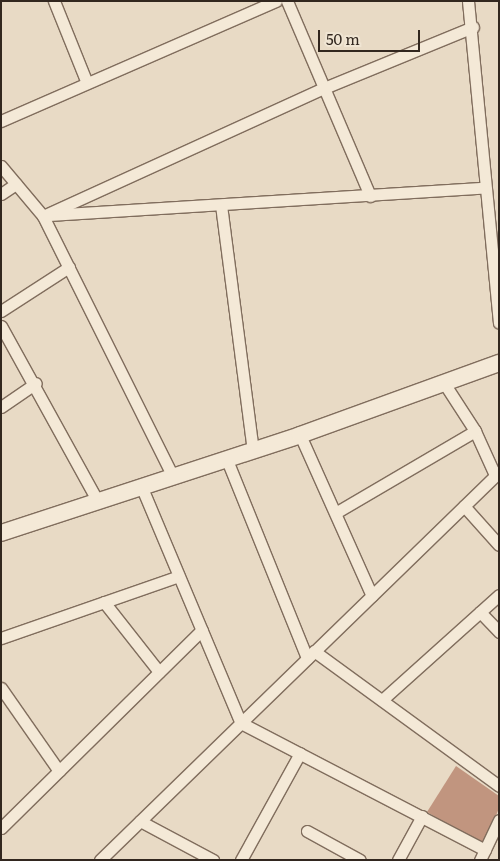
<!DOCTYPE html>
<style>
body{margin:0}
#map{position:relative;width:500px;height:861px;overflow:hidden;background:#e8dac5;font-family:Literata,serif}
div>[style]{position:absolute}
.building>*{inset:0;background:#c1957f}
.roads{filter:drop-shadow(1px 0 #806d5d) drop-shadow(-1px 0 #806d5d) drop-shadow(0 1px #806d5d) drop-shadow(0 -1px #806d5d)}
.street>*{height:11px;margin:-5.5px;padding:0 5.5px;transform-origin:5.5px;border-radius:5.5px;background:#f4e9d7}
.secondary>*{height:16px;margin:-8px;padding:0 8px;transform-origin:8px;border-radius:8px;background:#f4e9d7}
span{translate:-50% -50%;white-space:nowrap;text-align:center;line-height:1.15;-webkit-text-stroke:4px #f0e5d3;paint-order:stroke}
.frame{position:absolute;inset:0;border:2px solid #32271f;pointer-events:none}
.scale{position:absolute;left:318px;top:30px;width:102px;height:22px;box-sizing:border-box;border:2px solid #32271f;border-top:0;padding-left:6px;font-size:15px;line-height:18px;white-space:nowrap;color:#32271f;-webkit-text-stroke:4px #f0e5d3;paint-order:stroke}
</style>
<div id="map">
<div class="building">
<i style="clip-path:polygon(456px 766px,499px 796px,499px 808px,484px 846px,427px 812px)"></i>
</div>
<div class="roads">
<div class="street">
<i style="left:54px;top:1px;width:88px;rotate:68.1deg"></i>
<i style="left:287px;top:1px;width:212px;rotate:66.9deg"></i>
<i style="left:468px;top:1px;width:323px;rotate:84.5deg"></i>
<i style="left:1px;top:121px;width:300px;rotate:-23.6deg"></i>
<i style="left:1px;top:166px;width:65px;rotate:50deg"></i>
<i style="left:43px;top:216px;width:292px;rotate:63.5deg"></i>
<i style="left:1px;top:194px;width:18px;rotate:-34deg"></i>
<i style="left:221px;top:205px;width:248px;rotate:82.6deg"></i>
<i style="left:49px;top:215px;width:436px;rotate:-3.6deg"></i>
<i style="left:43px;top:216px;width:309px;rotate:-24.5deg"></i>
<i style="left:324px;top:88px;width:161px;rotate:-22.3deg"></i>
<i style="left:1px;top:311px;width:81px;rotate:-32.9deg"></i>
<i style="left:1px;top:326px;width:201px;rotate:61.1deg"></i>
<i style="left:444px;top:383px;width:57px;rotate:57.1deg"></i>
<i style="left:475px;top:431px;width:48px;rotate:65.6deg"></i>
<i style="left:1px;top:407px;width:42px;rotate:-34.4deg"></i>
<i style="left:300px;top:435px;width:176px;rotate:65.9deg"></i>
<i style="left:227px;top:460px;width:214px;rotate:68deg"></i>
<i style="left:142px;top:488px;width:255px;rotate:67.2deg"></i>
<i style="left:241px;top:723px;width:275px;rotate:27.5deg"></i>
<i style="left:464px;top:506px;width:52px;rotate:48.1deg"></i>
<i style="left:337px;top:512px;width:160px;rotate:-30.4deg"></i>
<i style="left:104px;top:602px;width:89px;rotate:51.8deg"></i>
<i style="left:480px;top:612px;width:28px;rotate:46deg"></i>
<i style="left:1px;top:638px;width:188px;rotate:-19.2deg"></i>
<i style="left:314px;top:651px;width:229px;rotate:36.1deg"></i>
<i style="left:1px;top:688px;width:101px;rotate:55.1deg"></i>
<i style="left:382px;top:700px;width:157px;rotate:-41.9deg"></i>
<i style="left:140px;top:821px;width:83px;rotate:28.1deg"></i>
<i style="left:1px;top:828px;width:282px;rotate:-44.6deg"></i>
<i style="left:307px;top:831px;width:60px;rotate:28.7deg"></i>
<i style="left:100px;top:860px;width:557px;rotate:-44.2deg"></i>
<i style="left:241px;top:860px;width:122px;rotate:-61.1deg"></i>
<i style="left:398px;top:860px;width:50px;rotate:-61.4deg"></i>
<i style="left:480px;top:860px;width:44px;rotate:-64.6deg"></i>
</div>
<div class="secondary">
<i style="left:1px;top:533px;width:315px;rotate:-18.1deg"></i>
<i style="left:300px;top:435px;width:212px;rotate:-19.9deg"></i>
</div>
</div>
<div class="frame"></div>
<div class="scale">50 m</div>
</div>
